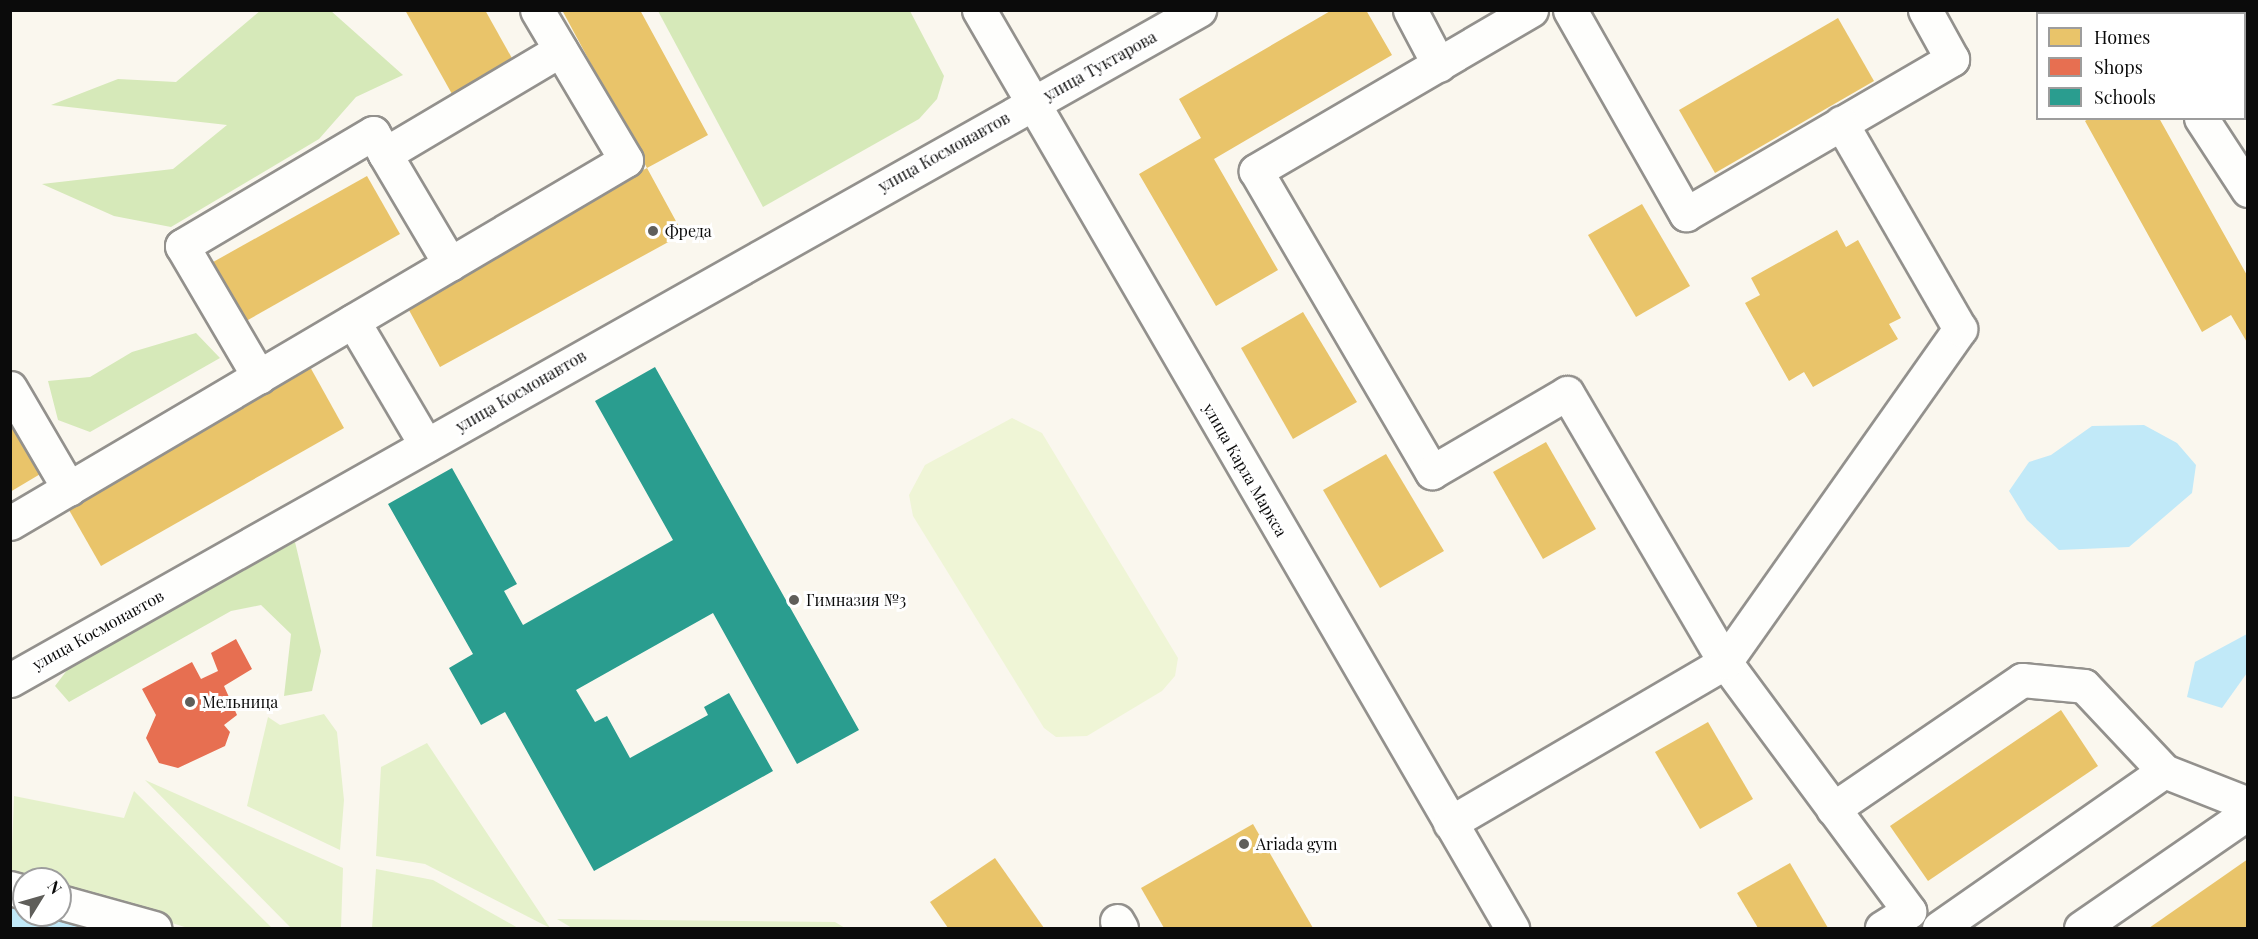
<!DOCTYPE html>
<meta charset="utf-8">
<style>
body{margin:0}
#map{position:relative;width:2258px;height:939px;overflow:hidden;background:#faf7ee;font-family:"Playfair Display",serif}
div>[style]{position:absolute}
.green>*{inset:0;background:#e5f1cb}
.forest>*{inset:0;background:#d6e9b9}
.pitch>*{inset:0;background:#eff5d6}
.water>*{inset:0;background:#c1e9f8}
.homes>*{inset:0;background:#e9c46a}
.shops>*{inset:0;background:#e76f51}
.schools>*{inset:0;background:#2a9d8f}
.roads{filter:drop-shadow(2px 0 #93918d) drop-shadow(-2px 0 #93918d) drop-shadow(0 2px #93918d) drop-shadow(0 -2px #93918d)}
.minor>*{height:33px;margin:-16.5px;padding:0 16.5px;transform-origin:16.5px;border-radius:16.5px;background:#fefefc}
.dots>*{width:16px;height:16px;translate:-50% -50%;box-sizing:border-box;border:3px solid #fff;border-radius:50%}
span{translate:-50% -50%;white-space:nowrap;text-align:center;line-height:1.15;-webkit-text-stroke:6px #fff;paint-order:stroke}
.street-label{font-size:16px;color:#0b0b0b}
.poi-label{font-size:16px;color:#0b0b0b}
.left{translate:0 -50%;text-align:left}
.frame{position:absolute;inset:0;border:12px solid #0b0b0b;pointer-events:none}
.legend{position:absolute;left:2036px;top:12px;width:210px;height:108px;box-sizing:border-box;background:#fff;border:2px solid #9d9d9d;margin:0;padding:8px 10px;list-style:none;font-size:18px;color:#0b0b0b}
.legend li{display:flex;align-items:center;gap:12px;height:30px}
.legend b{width:30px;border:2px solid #9d9d9d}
.north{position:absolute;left:12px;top:867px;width:60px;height:60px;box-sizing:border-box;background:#fff;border:2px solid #9d9d9d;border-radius:50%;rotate:53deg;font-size:16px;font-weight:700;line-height:24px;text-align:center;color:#0b0b0b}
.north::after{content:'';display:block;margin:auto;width:21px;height:27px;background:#5f5e5a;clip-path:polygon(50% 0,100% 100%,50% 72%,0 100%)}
</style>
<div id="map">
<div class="green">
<i style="clip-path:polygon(324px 714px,337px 732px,344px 800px,340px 850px,247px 806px,268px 717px,280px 725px)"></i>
<i style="clip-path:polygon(427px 743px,550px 928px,425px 864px,376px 856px,381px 767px)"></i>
<i style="clip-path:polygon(145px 780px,343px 868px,341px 928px,291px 928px)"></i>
<i style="clip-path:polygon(134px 791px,272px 928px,188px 928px,60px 889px,60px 879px,11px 874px,14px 796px,124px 818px)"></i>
<i style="clip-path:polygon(376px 869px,433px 880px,518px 928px,372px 928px)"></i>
<i style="clip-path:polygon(557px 919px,835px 922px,845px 928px,572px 928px)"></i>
</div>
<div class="forest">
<i style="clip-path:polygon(261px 10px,331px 11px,403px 75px,356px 97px,319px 139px,171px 227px,114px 216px,42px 184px,173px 169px,227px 125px,51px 105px,118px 79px,176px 82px)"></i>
<i style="clip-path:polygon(658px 11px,910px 11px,944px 76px,937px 99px,919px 119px,763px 207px)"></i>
<i style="clip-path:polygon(196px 333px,220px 358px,90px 432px,58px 420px,48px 381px,90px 377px,132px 352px)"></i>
<i style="clip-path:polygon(295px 542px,321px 651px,312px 691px,284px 696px,291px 634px,261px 605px,231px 611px,69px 702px,55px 686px,74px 661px)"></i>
</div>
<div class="pitch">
<i style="clip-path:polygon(1012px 418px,1042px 433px,1178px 658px,1175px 676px,1162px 691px,1087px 736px,1056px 737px,1044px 728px,913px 516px,909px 495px,925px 465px)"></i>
</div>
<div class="water">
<i style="clip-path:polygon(2144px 425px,2177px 443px,2196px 465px,2192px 493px,2129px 547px,2059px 550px,2027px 520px,2009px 491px,2029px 462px,2051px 455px,2092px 426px)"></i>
<i style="clip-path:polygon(2247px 634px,2247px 673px,2222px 708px,2187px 697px,2195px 662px)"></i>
<i style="clip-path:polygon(10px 904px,24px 907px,24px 915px,55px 915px,103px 928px,11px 928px)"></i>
</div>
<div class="homes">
<i style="clip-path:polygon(405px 10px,485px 10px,513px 60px,452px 94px)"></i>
<i style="clip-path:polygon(562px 10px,640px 10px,708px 135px,647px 168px,683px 234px,440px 367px,404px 301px,647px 168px)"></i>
<i style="clip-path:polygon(1332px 10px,1366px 10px,1392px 55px,1214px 159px,1278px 270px,1216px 306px,1139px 174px,1201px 138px,1179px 99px)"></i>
<i style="clip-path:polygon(1838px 18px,1874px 81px,1715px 173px,1679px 110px)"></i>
<i style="clip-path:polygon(2090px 118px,2159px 118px,2248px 277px,2248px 344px,2231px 315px,2202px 332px,2085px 121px)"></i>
<i style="clip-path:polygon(367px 176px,400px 234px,239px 325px,206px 266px)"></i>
<i style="clip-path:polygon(1642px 204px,1690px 286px,1636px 317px,1588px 235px)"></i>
<i style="clip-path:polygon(1837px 230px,1846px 247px,1858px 240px,1901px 318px,1889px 324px,1898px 339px,1813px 387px,1804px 372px,1789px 381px,1745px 303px,1760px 295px,1751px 278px)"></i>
<i style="clip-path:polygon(1303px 312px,1357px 402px,1293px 439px,1241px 348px)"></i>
<i style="clip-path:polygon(309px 365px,344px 428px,101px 566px,65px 503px)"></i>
<i style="clip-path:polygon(10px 419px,42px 473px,10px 492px)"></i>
<i style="clip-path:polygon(1546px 442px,1596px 529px,1543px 559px,1493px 472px)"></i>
<i style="clip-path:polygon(1386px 454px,1444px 551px,1380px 588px,1323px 490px)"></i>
<i style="clip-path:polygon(2061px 710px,2098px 766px,1928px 881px,1890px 826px)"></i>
<i style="clip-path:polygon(1708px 722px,1753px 799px,1700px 829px,1655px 752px)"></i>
<i style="clip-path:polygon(1253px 824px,1313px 928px,1164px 928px,1141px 888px)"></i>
<i style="clip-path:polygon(995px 858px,1044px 928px,948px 928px,930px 902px)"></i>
<i style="clip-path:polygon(2248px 859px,2248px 928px,2149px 928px)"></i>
<i style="clip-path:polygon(1790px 863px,1828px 928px,1758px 928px,1737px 893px)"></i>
</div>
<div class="shops">
<i style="clip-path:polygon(236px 639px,252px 669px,224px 686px,237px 715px,224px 725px,230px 732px,225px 746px,178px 768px,159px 763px,146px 738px,156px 715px,142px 689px,192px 662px,201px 679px,218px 671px,211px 653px)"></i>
</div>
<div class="schools">
<i style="clip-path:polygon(655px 367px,859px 730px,797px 764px,713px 613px,576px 690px,595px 722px,607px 716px,630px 758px,708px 715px,704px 707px,729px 693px,773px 771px,594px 871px,505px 712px,481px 725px,449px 668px,473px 654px,388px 504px,452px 468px,517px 584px,504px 591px,523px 625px,673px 540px,595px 401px)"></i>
</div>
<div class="roads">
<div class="minor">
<i style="left:979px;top:10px;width:1062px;rotate:59.86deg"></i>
<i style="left:1410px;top:10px;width:62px;rotate:62.2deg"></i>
<i style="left:1531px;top:10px;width:319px;rotate:149.7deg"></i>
<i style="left:1256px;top:171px;width:349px;rotate:59.7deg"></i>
<i style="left:1432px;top:472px;width:156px;rotate:-30.3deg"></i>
<i style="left:1567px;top:393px;width:312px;rotate:59.6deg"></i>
<i style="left:1725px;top:662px;width:310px;rotate:53.5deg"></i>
<i style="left:1909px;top:911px;width:32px;rotate:148deg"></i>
<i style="left:1570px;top:10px;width:235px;rotate:60.4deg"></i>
<i style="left:1686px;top:214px;width:308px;rotate:-30.2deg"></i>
<i style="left:1952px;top:59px;width:56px;rotate:-118.9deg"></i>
<i style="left:2230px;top:10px;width:4px;rotate:63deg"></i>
<i style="left:2156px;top:14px;width:4px;rotate:-90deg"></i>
<i style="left:2244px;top:35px;width:6px;rotate:51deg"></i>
<i style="left:2201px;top:118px;width:86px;rotate:56.9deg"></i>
<i style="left:450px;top:264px;width:128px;rotate:-120.6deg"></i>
<i style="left:385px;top:154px;width:204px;rotate:-30.7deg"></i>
<i style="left:353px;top:321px;width:144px;rotate:59.5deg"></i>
<i style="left:259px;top:377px;width:152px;rotate:-120.4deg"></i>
<i style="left:182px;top:246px;width:222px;rotate:-30.6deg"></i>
<i style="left:373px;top:133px;width:24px;rotate:60deg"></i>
<i style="left:10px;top:388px;width:117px;rotate:59.7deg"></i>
<i style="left:10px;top:523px;width:715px;rotate:-30.51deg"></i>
<i style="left:626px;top:160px;width:174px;rotate:-120.7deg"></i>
<i style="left:10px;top:680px;width:1365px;rotate:-29.4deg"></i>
<i style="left:1833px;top:809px;width:229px;rotate:-34.3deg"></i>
<i style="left:2022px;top:680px;width:62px;rotate:5.5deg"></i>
<i style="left:2084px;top:686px;width:117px;rotate:46.7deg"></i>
<i style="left:1450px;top:823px;width:319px;rotate:-30.3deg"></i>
<i style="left:1725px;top:662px;width:408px;rotate:-54.8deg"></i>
<i style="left:1960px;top:329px;width:238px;rotate:-120deg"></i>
<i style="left:10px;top:888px;width:15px;rotate:16deg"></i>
<i style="left:60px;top:902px;width:98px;rotate:15.5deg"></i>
<i style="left:1117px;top:921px;width:8px;rotate:60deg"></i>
<i style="left:1939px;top:928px;width:274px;rotate:-34.9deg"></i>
<i style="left:2164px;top:771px;width:90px;rotate:21.4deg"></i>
<i style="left:2081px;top:928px;width:203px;rotate:-34.6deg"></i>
</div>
</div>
<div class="dots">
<i style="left:653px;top:231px;background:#5f5e5a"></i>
<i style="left:794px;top:600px;background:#5f5e5a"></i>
<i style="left:190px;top:702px;background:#5f5e5a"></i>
<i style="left:1244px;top:844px;background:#5f5e5a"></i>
</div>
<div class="street-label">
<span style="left:1100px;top:66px;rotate:-29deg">улица Туктарова</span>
<span style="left:944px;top:152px;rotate:-29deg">улица Космонавтов</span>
<span style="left:521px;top:391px;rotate:-30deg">улица Космонавтов</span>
<span style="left:1245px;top:470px;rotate:60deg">улица Карла Маркса</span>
<span style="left:98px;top:630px;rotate:-29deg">улица Космонавтов</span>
</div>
<div class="poi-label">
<span class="left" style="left:665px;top:231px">Фреда</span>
<span class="left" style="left:806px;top:600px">Гимназия №3</span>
<span class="left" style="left:202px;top:702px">Мельница</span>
<span class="left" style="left:1256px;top:844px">Ariada gym</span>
</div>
<div class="frame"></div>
<ul class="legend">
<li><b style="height:16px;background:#e9c46a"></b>Homes</li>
<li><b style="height:16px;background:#e76f51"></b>Shops</li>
<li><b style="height:16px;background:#2a9d8f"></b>Schools</li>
</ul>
<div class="north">N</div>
</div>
